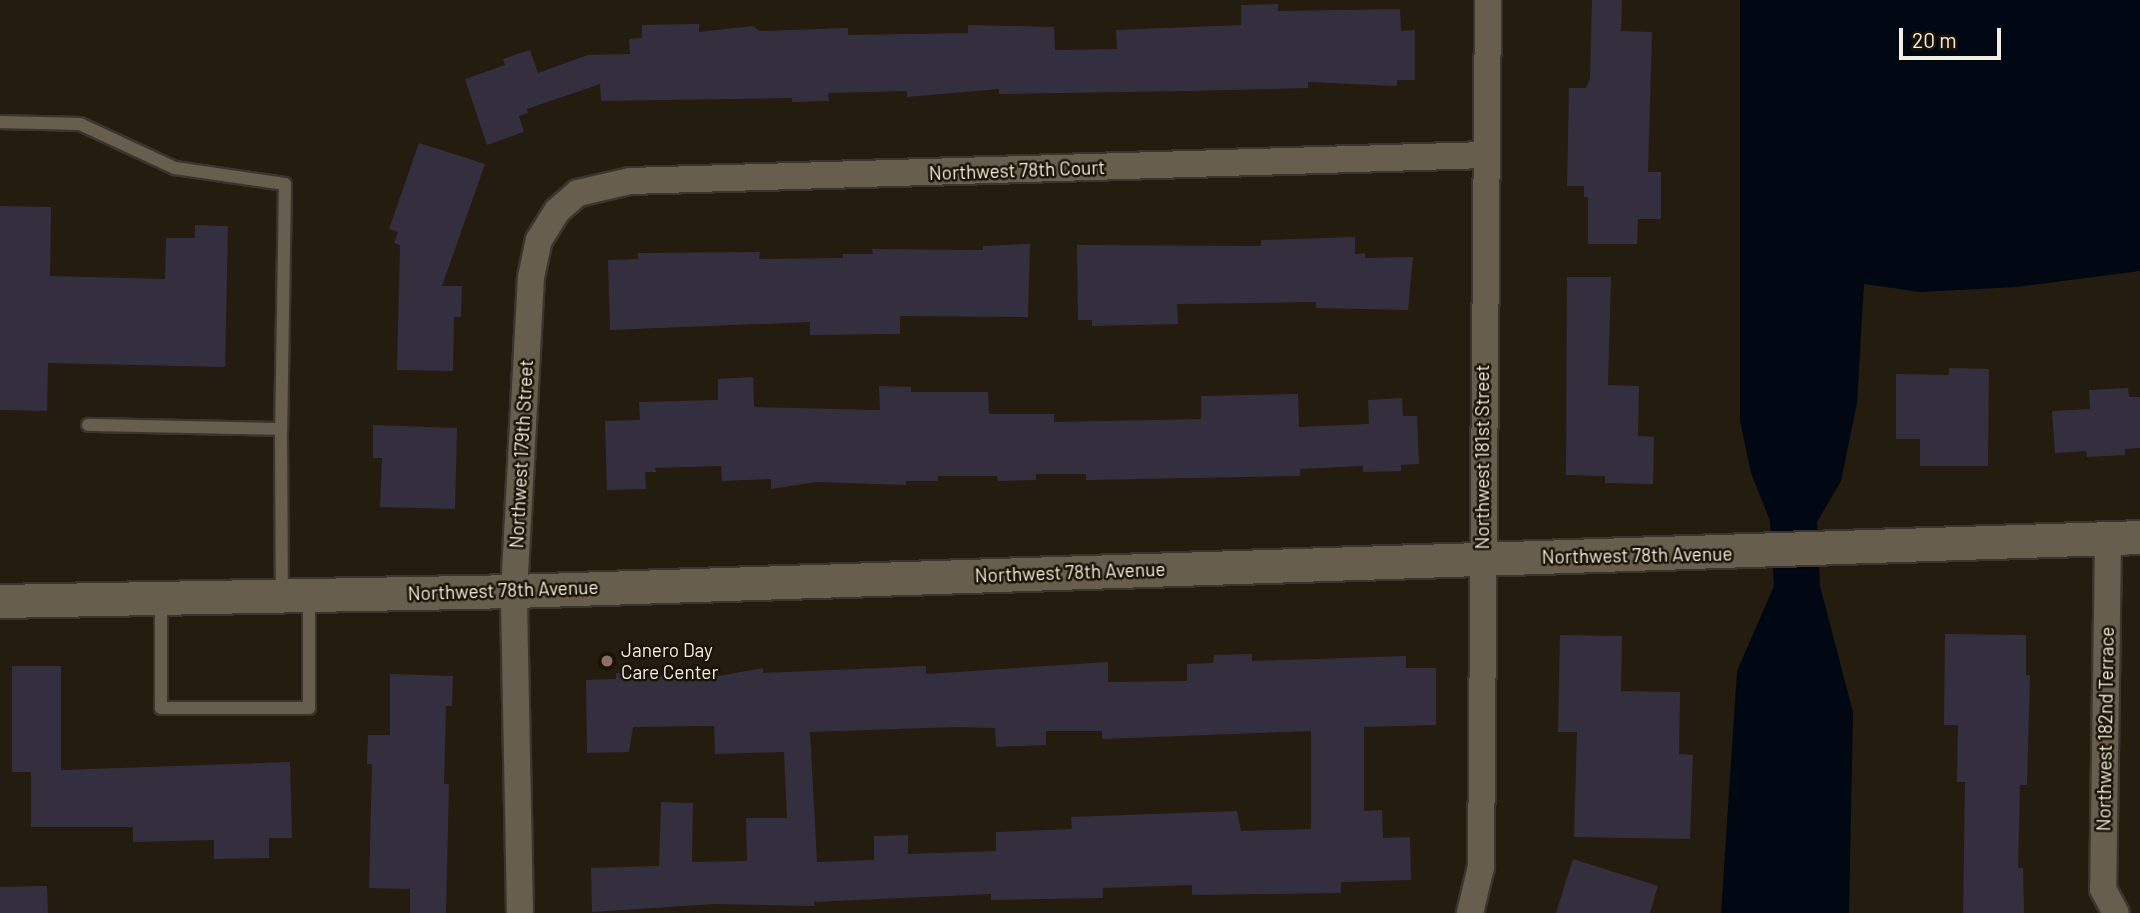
<!DOCTYPE html>
<style>
body{margin:0}
#map{position:relative;width:2140px;height:913px;overflow:hidden;background:#241c0e;font-family:Barlow,sans-serif}
div>[style]{position:absolute}
.water>*{inset:0;background:#000814}
.building>*{inset:0;background:#342f3f}
.roads{filter:drop-shadow(2px 0 #3b352e) drop-shadow(-2px 0 #3b352e) drop-shadow(0 2px #3b352e) drop-shadow(0 -2px #3b352e)}
.service>*{height:12px;margin:-6px;padding:0 6px;transform-origin:6px;border-radius:6px;background:#685e4e}
.minor>*{height:26px;margin:-13px;padding:0 13px;transform-origin:13px;border-radius:13px;background:#685e4e}
.tertiary>*{height:33px;margin:-16.5px;padding:0 16.5px;transform-origin:16.5px;border-radius:16.5px;background:#685e4e}
.dots>*{width:19px;height:19px;translate:-50% -50%;box-sizing:border-box;border:4px solid #1b1305;border-radius:50%}
span{translate:-50% -50%;white-space:nowrap;text-align:center;line-height:1.15;-webkit-text-stroke:5px #1b1305;paint-order:stroke}
.street-label{font-size:19px;color:#f4efe5}
.poi-label{font-size:19px;color:#f4efe5}
.left{translate:0 -50%;text-align:left}
.scale{position:absolute;left:1899px;top:28px;width:102px;height:32px;box-sizing:border-box;border:4px solid #f4efe5;border-top:0;padding-left:9px;font-size:21px;line-height:24px;white-space:nowrap;color:#f4efe5;-webkit-text-stroke:5px #1b1305;paint-order:stroke}
</style>
<div id="map">
<div class="water">
<i style="clip-path:polygon(1740px 0,2140px 0,2140px 271px,2017px 287px,1920px 292px,1864px 284px,1857px 403px,1841px 481px,1817px 522px,1820px 586px,1853px 712px,1849px 913px,1721px 913px,1737px 671px,1774px 586px,1770px 521px,1751px 473px,1740px 421px)"></i>
</div>
<div class="building">
<i style="clip-path:polygon(1592px 0,1622px 0,1621px 31px,1652px 32px,1648px 172px,1661px 172px,1661px 219px,1638px 219px,1637px 244px,1588px 244px,1588px 197px,1584px 197px,1584px 186px,1567px 186px,1569px 88px,1586px 88px,1590px 78px)"></i>
<i style="clip-path:polygon(1278px 4px,1278px 11px,1400px 9px,1401px 31px,1415px 30px,1415px 80px,1397px 80px,1397px 86px,1308px 82px,1308px 88px,1186px 91px,999px 94px,999px 89px,907px 97px,907px 91px,828px 93px,829px 101px,792px 102px,792px 98px,601px 101px,600px 84px,527px 109px,528px 113px,519px 116px,524px 132px,487px 145px,465px 79px,505px 65px,503px 59px,530px 50px,538px 73px,588px 55px,630px 54px,629px 39px,642px 38px,642px 25px,699px 24px,699px 32px,753px 26px,759px 31px,848px 28px,848px 35px,968px 33px,968px 25px,1054px 27px,1055px 50px,1117px 49px,1116px 30px,1241px 25px,1241px 5px)"></i>
<i style="clip-path:polygon(419px 143px,485px 164px,442px 286px,462px 286px,461px 317px,454px 317px,453px 371px,397px 370px,400px 245px,394px 243px,398px 232px,389px 229px)"></i>
<i style="clip-path:polygon(0 206px,51px 207px,50px 276px,165px 279px,166px 238px,195px 238px,195px 225px,228px 226px,225px 367px,48px 363px,47px 411px,0 410px)"></i>
<i style="clip-path:polygon(1355px 237px,1355px 254px,1365px 253px,1365px 258px,1413px 257px,1408px 310px,1316px 308px,1316px 302px,1177px 304px,1178px 324px,1092px 326px,1092px 320px,1078px 320px,1077px 245px,1261px 246px,1261px 240px)"></i>
<i style="clip-path:polygon(1030px 244px,1028px 317px,900px 316px,900px 334px,810px 335px,810px 322px,610px 330px,608px 260px,638px 259px,638px 253px,760px 252px,759px 259px,843px 258px,843px 254px,873px 254px,872px 249px,983px 250px,983px 246px)"></i>
<i style="clip-path:polygon(1567px 277px,1611px 277px,1608px 385px,1639px 386px,1638px 436px,1654px 437px,1653px 484px,1605px 483px,1605px 476px,1566px 475px)"></i>
<i style="clip-path:polygon(1949px 368px,1989px 369px,1988px 466px,1920px 466px,1920px 439px,1896px 439px,1896px 374px,1949px 375px)"></i>
<i style="clip-path:polygon(753px 377px,754px 407px,880px 410px,879px 386px,911px 387px,911px 392px,988px 392px,989px 414px,1054px 414px,1054px 422px,1201px 419px,1201px 396px,1298px 394px,1299px 427px,1369px 424px,1368px 400px,1402px 398px,1403px 416px,1417px 416px,1419px 464px,1401px 465px,1401px 471px,1363px 472px,1363px 466px,1300px 469px,1300px 476px,1086px 480px,1086px 474px,1036px 474px,1036px 480px,998px 481px,997px 476px,938px 476px,938px 481px,906px 481px,906px 485px,816px 482px,771px 489px,771px 479px,722px 481px,721px 466px,655px 468px,656px 472px,645px 472px,646px 489px,607px 490px,605px 421px,640px 420px,639px 402px,718px 400px,718px 379px)"></i>
<i style="clip-path:polygon(2128px 388px,2129px 397px,2140px 397px,2140px 448px,2125px 449px,2125px 455px,2087px 457px,2086px 451px,2055px 453px,2052px 411px,2090px 409px,2089px 390px)"></i>
<i style="clip-path:polygon(373px 425px,457px 428px,455px 509px,380px 507px,382px 458px,373px 458px)"></i>
<i style="clip-path:polygon(1945px 634px,2026px 635px,2026px 675px,2030px 675px,2027px 785px,2020px 785px,2018px 868px,2023px 868px,2024px 913px,1963px 913px,1965px 782px,1957px 782px,1958px 725px,1944px 725px)"></i>
<i style="clip-path:polygon(1560px 635px,1622px 636px,1621px 691px,1680px 692px,1679px 754px,1693px 755px,1690px 839px,1574px 837px,1577px 732px,1558px 732px)"></i>
<i style="clip-path:polygon(evenodd,1252px 654px,1252px 661px,1406px 656px,1406px 668px,1436px 668px,1436px 725px,1364px 727px,1364px 811px,1382px 810px,1383px 838px,1410px 837px,1411px 880px,1341px 882px,1341px 893px,1192px 895px,1192px 885px,1103px 888px,1103px 898px,991px 900px,991px 894px,814px 902px,814px 906px,714px 904px,592px 912px,591px 868px,659px 866px,661px 802px,693px 803px,692px 862px,747px 861px,746px 818px,787px 818px,784px 752px,715px 754px,714px 726px,633px 727px,629px 752px,587px 753px,586px 680px,616px 679px,616px 673px,713px 677px,763px 668px,763px 673px,926px 666px,926px 674px,1108px 662px,1108px 682px,1187px 681px,1187px 664px,1213px 663px,1214px 655px,1252px 654px,956px 727px,995px 728px,996px 747px,1046px 745px,1046px 731px,1102px 731px,1102px 739px,1311px 731px,1311px 829px,1241px 831px,1237px 811px,1071px 817px,1072px 829px,996px 832px,996px 851px,908px 854px,908px 835px,874px 836px,874px 860px,817px 862px,810px 732px,956px 727px)"></i>
<i style="clip-path:polygon(12px 666px,61px 666px,61px 770px,290px 762px,292px 838px,269px 838px,269px 858px,214px 859px,214px 840px,133px 842px,133px 827px,31px 827px,31px 772px,12px 772px)"></i>
<i style="clip-path:polygon(390px 674px,453px 676px,452px 706px,446px 706px,444px 784px,449px 784px,446px 913px,410px 913px,410px 889px,369px 888px,372px 764px,367px 764px,368px 735px,390px 735px)"></i>
<i style="clip-path:polygon(1573px 859px,1658px 886px,1650px 913px,1556px 913px)"></i>
<i style="clip-path:polygon(47px 886px,48px 913px,0 913px,0 887px)"></i>
</div>
<div class="roads">
<div class="service">
<i style="left:0;top:122px;width:80px;rotate:1.4deg"></i>
<i style="left:80px;top:124px;width:105px;rotate:24.9deg"></i>
<i style="left:175px;top:168px;width:111px;rotate:8.3deg"></i>
<i style="left:285px;top:184px;width:245px;rotate:90.9deg"></i>
<i style="left:281px;top:429px;width:193px;rotate:-178.8deg"></i>
<i style="left:281px;top:429px;width:164px;rotate:89.7deg"></i>
<i style="left:161px;top:599px;width:109px;rotate:90deg"></i>
<i style="left:161px;top:708px;width:148px"></i>
<i style="left:309px;top:708px;width:113px;rotate:-90deg"></i>
</div>
<div class="minor">
<i style="left:2108px;top:541px;width:348px;rotate:90.8deg"></i>
<i style="left:2103px;top:889px;width:27px;rotate:62deg"></i>
<i style="left:520px;top:913px;width:322px;rotate:-91.1deg"></i>
<i style="left:514px;top:591px;width:314px;rotate:-86.9deg"></i>
<i style="left:531px;top:277px;width:38px;rotate:-78deg"></i>
<i style="left:539px;top:240px;width:34px;rotate:-58deg"></i>
<i style="left:557px;top:211px;width:28px;rotate:-41deg"></i>
<i style="left:578px;top:193px;width:53px;rotate:-13deg"></i>
<i style="left:630px;top:181px;width:855px;rotate:-1.74deg"></i>
<i style="left:1470px;top:913px;width:47px;rotate:-76.6deg"></i>
<i style="left:1481px;top:867px;width:867px;rotate:-89.54deg"></i>
</div>
<div class="tertiary">
<i style="left:0;top:601px;width:514px;rotate:-1.11deg"></i>
<i style="left:514px;top:591px;width:1627px;rotate:-1.9deg"></i>
</div>
</div>
<div class="dots">
<i style="left:607px;top:661px;background:#8d6e63"></i>
</div>
<div class="street-label">
<span style="left:1017px;top:170px;rotate:-2deg">Northwest 78th Court</span>
<span style="left:521px;top:454px;rotate:-87deg">Northwest 179th Street</span>
<span style="left:1482px;top:457px;rotate:-90deg">Northwest 181st Street</span>
<span style="left:1637px;top:555px;rotate:-1deg">Northwest 78th Avenue</span>
<span style="left:1070px;top:572px;rotate:-2deg">Northwest 78th Avenue</span>
<span style="left:503px;top:590px;rotate:-2deg">Northwest 78th Avenue</span>
<span style="left:2105px;top:729px;rotate:-89deg">Northwest 182nd Terrace</span>
</div>
<div class="poi-label">
<span class="left" style="left:621px;top:661px">Janero Day<br>Care Center</span>
</div>
<div class="scale">20 m</div>
</div>
